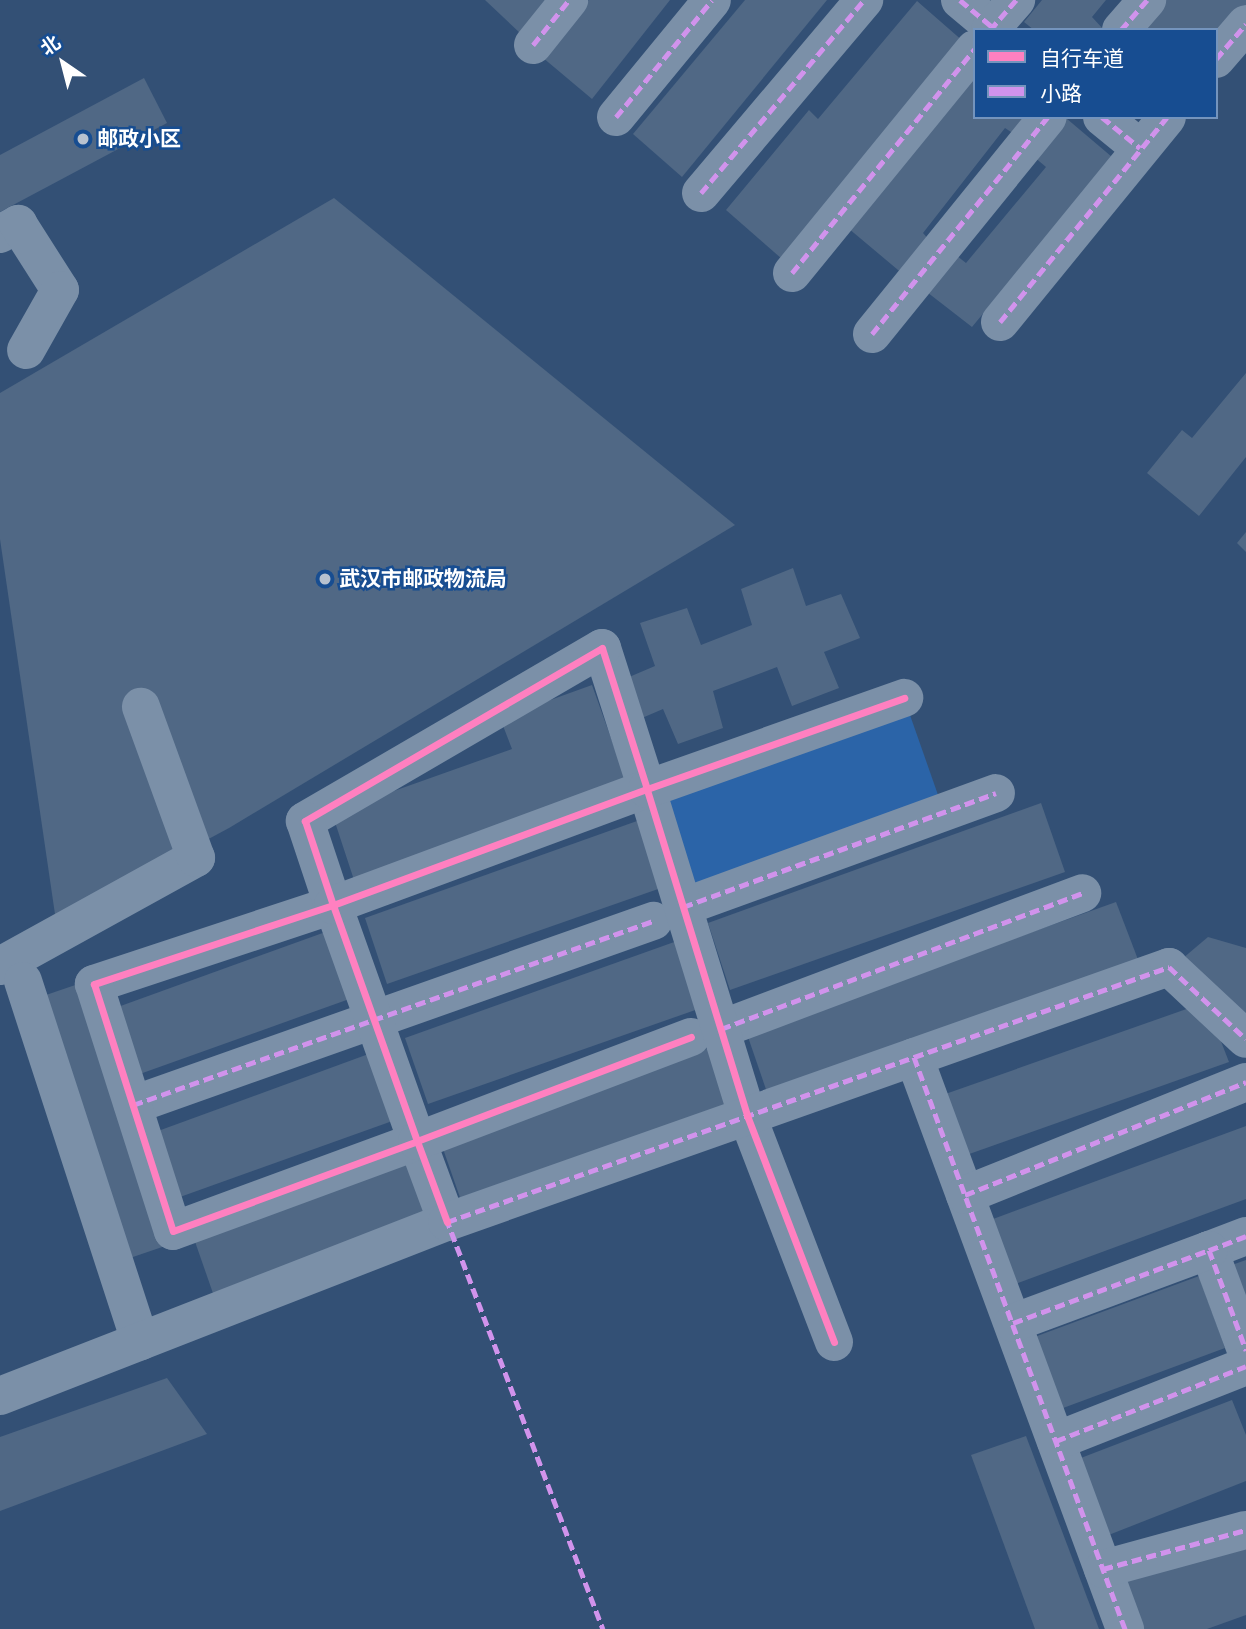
<!DOCTYPE html>
<meta charset="utf-8">
<style>
body{margin:0}
#map{position:relative;width:1246px;height:1629px;overflow:hidden;background:#335075;font-family:Karla,"Noto Sans SC",sans-serif}
div>[style]{position:absolute}
.green>*{inset:0;background:#2b64a8}
.building>*{inset:0;background:#506885}
.minor>*{height:38px;margin:-19px;padding:0 19px;transform-origin:19px;border-radius:19px;background:#7b90a8}
.quiet>*{height:5px;margin-top:-2.5px;transform-origin:0;background:repeating-linear-gradient(90deg,#d193ec 0 10px,transparent 0 15px)}
.cycleway>*{height:7px;margin:-3.5px;padding:0 3.5px;transform-origin:3.5px;border-radius:3.5px;background:#ff80c0}
.dots>*{width:19px;height:19px;translate:-50% -50%;box-sizing:border-box;border:4px solid #174d91;border-radius:50%}
span{translate:-50% -50%;white-space:nowrap;text-align:center;line-height:1.15;-webkit-text-stroke:5px #174d91;paint-order:stroke}
.poi-label{font-size:21px;color:#fff;font-weight:700}
.left{translate:0 -50%;text-align:left}
.legend{position:absolute;left:973px;top:28px;width:245px;height:91px;box-sizing:border-box;background:#174d91;border:2px solid #7494bd;margin:0;padding:9px 12px;list-style:none;font-size:21px;color:#fff}
.legend li{display:flex;align-items:center;gap:14px;height:35px}
.legend b{width:35px;border:2px solid #7494bd}
.north{position:absolute;left:28px;top:28px;width:70px;height:70px;-webkit-text-stroke:5px #174d91;paint-order:stroke;rotate:325deg;font-size:19px;font-weight:700;line-height:28px;text-align:center;color:#fff}
.north::after{content:'';display:block;margin:auto;width:24px;height:32px;background:#fff;clip-path:polygon(50% 0,100% 100%,50% 72%,0 100%)}
</style>
<div id="map">
<div class="green">
<i style="clip-path:polygon(904px 698px,944px 812px,683px 907px,647px 789px)"></i>
</div>
<div class="building">
<i style="clip-path:polygon(485px 0,549px 0,521px 34px)"></i>
<i style="clip-path:polygon(589px 0,670px 0,592px 99px,542px 57px)"></i>
<i style="clip-path:polygon(745px 0,827px 0,682px 177px,633px 134px)"></i>
<i style="clip-path:polygon(1042px 0,1106px 0,1092px 17px,1104px 30px,1034px 30px,1024px 22px)"></i>
<i style="clip-path:polygon(1162px 0,1246px 0,1246px 6px,1216px 30px,1136px 30px)"></i>
<i style="clip-path:polygon(917px 1px,964px 42px,782px 259px,726px 210px,809px 110px,818px 119px)"></i>
<i style="clip-path:polygon(975px 73px,975px 117px,1032px 117px,1017px 136px,1005px 128px,923px 233px,931px 242px,904px 275px,848px 228px)"></i>
<i style="clip-path:polygon(144px 78px,167px 123px,0 212px,0 155px)"></i>
<i style="clip-path:polygon(1066px 118px,1112px 157px,972px 327px,923px 289px,952px 252px,966px 263px,1046px 167px,1033px 156px)"></i>
<i style="clip-path:polygon(334px 198px,735px 525px,229px 828px,56px 921px,0 539px,0 393px)"></i>
<i style="clip-path:polygon(1246px 373px,1246px 457px,1199px 516px,1147px 473px,1182px 430px,1192px 438px)"></i>
<i style="clip-path:polygon(1246px 532px,1246px 552px,1237px 543px)"></i>
<i style="clip-path:polygon(793px 568px,806px 606px,841px 594px,860px 638px,824px 652px,839px 688px,792px 706px,777px 667px,713px 691px,723px 728px,678px 744px,663px 709px,635px 721px,622px 680px,655px 666px,640px 623px,687px 608px,701px 645px,752px 625px,741px 589px)"></i>
<i style="clip-path:polygon(592px 685px,627px 783px,354px 880px,332px 813px,512px 749px,500px 718px)"></i>
<i style="clip-path:polygon(1041px 803px,1065px 872px,730px 990px,708px 923px)"></i>
<i style="clip-path:polygon(637px 821px,661px 888px,387px 984px,365px 918px)"></i>
<i style="clip-path:polygon(1116px 902px,1142px 970px,770px 1101px,747px 1034px)"></i>
<i style="clip-path:polygon(331px 930px,355px 997px,137px 1075px,115px 1008px)"></i>
<i style="clip-path:polygon(1208px 937px,1246px 948px,1246px 1030px,1176px 964px)"></i>
<i style="clip-path:polygon(677px 941px,701px 1008px,428px 1104px,405px 1038px)"></i>
<i style="clip-path:polygon(87px 981px,171px 1244px,130px 1258px,46px 995px)"></i>
<i style="clip-path:polygon(1195px 1006px,1210px 1013px,1229px 1062px,958px 1158px,934px 1098px)"></i>
<i style="clip-path:polygon(714px 1046px,737px 1113px,464px 1209px,441px 1143px)"></i>
<i style="clip-path:polygon(374px 1052px,398px 1119px,180px 1197px,158px 1131px)"></i>
<i style="clip-path:polygon(1246px 1126px,1246px 1199px,1007px 1287px,985px 1222px)"></i>
<i style="clip-path:polygon(409px 1155px,433px 1221px,215px 1299px,192px 1233px)"></i>
<i style="clip-path:polygon(1246px 1260px,1246px 1318px,1226px 1267px)"></i>
<i style="clip-path:polygon(1199px 1276px,1225px 1348px,1055px 1411px,1029px 1339px)"></i>
<i style="clip-path:polygon(167px 1378px,207px 1434px,0 1511px,0 1437px)"></i>
<i style="clip-path:polygon(1232px 1400px,1246px 1435px,1246px 1481px,1101px 1538px,1073px 1461px)"></i>
<i style="clip-path:polygon(1026px 1436px,1099px 1629px,1035px 1629px,971px 1455px)"></i>
<i style="clip-path:polygon(1246px 1537px,1246px 1615px,1207px 1629px,1135px 1629px,1119px 1581px)"></i>
</div>
<div class="minor">
<i style="left:960px;top:0;width:47px;rotate:39.8deg"></i>
<i style="left:990px;top:30px;width:40px;rotate:-49deg"></i>
<i style="left:1121px;top:30px;width:40px;rotate:-49deg"></i>
<i style="left:533px;top:45px;width:58px;rotate:-51.3deg"></i>
<i style="left:1216px;top:59px;width:46px;rotate:-49.4deg"></i>
<i style="left:616px;top:117px;width:151px;rotate:-50.6deg"></i>
<i style="left:1102px;top:117px;width:49px;rotate:39.2deg"></i>
<i style="left:701px;top:193px;width:253px;rotate:-49.8deg"></i>
<i style="left:0;top:234px;width:21px;rotate:-29deg"></i>
<i style="left:18px;top:224px;width:78px;rotate:57.5deg"></i>
<i style="left:60px;top:290px;width:69px;rotate:119.5deg"></i>
<i style="left:792px;top:273px;width:289px;rotate:-50.8deg"></i>
<i style="left:1000px;top:322px;width:264px;rotate:-50.8deg"></i>
<i style="left:872px;top:334px;width:279px;rotate:-51deg"></i>
<i style="left:683px;top:907px;width:333px;rotate:-20deg"></i>
<i style="left:0;top:966px;width:224px;rotate:-28.9deg"></i>
<i style="left:196px;top:858px;width:161px;rotate:-110deg"></i>
<i style="left:23px;top:981px;width:379px;rotate:72deg"></i>
<i style="left:721px;top:1029px;width:386px;rotate:-20.6deg"></i>
<i style="left:914px;top:1057px;width:610px;rotate:69.75deg"></i>
<i style="left:133px;top:1105px;width:552px;rotate:-19.49deg"></i>
<i style="left:965px;top:1195px;width:303px;rotate:-21.9deg"></i>
<i style="left:447px;top:1222px;width:86px;rotate:-110.3deg"></i>
<i style="left:417px;top:1141px;width:251px;rotate:-109.6deg"></i>
<i style="left:333px;top:905px;width:252px;rotate:161.7deg"></i>
<i style="left:94px;top:984px;width:259px;rotate:72.3deg"></i>
<i style="left:173px;top:1231px;width:260px;rotate:-20.2deg"></i>
<i style="left:417px;top:1141px;width:293px;rotate:-20.8deg"></i>
<i style="left:1246px;top:1236px;width:40px;rotate:159deg"></i>
<i style="left:1209px;top:1250px;width:107px;rotate:69.7deg"></i>
<i style="left:1013px;top:1323px;width:209px;rotate:-20.4deg"></i>
<i style="left:834px;top:1342px;width:243px;rotate:-111deg"></i>
<i style="left:747px;top:1115px;width:341px;rotate:-107.1deg"></i>
<i style="left:647px;top:789px;width:148px;rotate:-107.7deg"></i>
<i style="left:602px;top:648px;width:344px;rotate:149.8deg"></i>
<i style="left:305px;top:821px;width:89px;rotate:71.6deg"></i>
<i style="left:333px;top:905px;width:335px;rotate:-20.3deg"></i>
<i style="left:647px;top:789px;width:273px;rotate:-19.5deg"></i>
<i style="left:0;top:1396px;width:480px;rotate:-21.3deg"></i>
<i style="left:447px;top:1222px;width:766px;rotate:-19.45deg"></i>
<i style="left:1169px;top:967px;width:105px;rotate:43.1deg"></i>
<i style="left:1056px;top:1441px;width:204px;rotate:-21.5deg"></i>
<i style="left:1103px;top:1569px;width:148px;rotate:-15.3deg"></i>
</div>
<div class="quiet">
<i style="left:960px;top:0;width:47px;rotate:39.8deg"></i>
<i style="left:990px;top:30px;width:40px;rotate:-49deg"></i>
<i style="left:1121px;top:30px;width:40px;rotate:-49deg"></i>
<i style="left:533px;top:45px;width:58px;rotate:-51.3deg"></i>
<i style="left:1216px;top:59px;width:46px;rotate:-49.4deg"></i>
<i style="left:616px;top:117px;width:151px;rotate:-50.6deg"></i>
<i style="left:1102px;top:117px;width:49px;rotate:39.2deg"></i>
<i style="left:701px;top:193px;width:253px;rotate:-49.8deg"></i>
<i style="left:792px;top:273px;width:289px;rotate:-50.8deg"></i>
<i style="left:1000px;top:322px;width:264px;rotate:-50.8deg"></i>
<i style="left:872px;top:334px;width:279px;rotate:-51deg"></i>
<i style="left:683px;top:907px;width:333px;rotate:-20deg"></i>
<i style="left:721px;top:1029px;width:386px;rotate:-20.6deg"></i>
<i style="left:914px;top:1057px;width:610px;rotate:69.75deg"></i>
<i style="left:133px;top:1105px;width:552px;rotate:-19.49deg"></i>
<i style="left:965px;top:1195px;width:303px;rotate:-21.9deg"></i>
<i style="left:446px;top:1218px;width:440px;rotate:69.1deg"></i>
<i style="left:447px;top:1222px;width:766px;rotate:-19.45deg"></i>
<i style="left:1169px;top:967px;width:105px;rotate:43.1deg"></i>
<i style="left:1246px;top:1236px;width:40px;rotate:159deg"></i>
<i style="left:1209px;top:1250px;width:107px;rotate:69.7deg"></i>
<i style="left:1013px;top:1323px;width:209px;rotate:-20.4deg"></i>
<i style="left:1056px;top:1441px;width:204px;rotate:-21.5deg"></i>
<i style="left:1103px;top:1569px;width:148px;rotate:-15.3deg"></i>
</div>
<div class="cycleway">
<i style="left:447px;top:1222px;width:86px;rotate:-110.3deg"></i>
<i style="left:417px;top:1141px;width:251px;rotate:-109.6deg"></i>
<i style="left:333px;top:905px;width:252px;rotate:161.7deg"></i>
<i style="left:94px;top:984px;width:259px;rotate:72.3deg"></i>
<i style="left:173px;top:1231px;width:260px;rotate:-20.2deg"></i>
<i style="left:417px;top:1141px;width:293px;rotate:-20.8deg"></i>
<i style="left:834px;top:1342px;width:243px;rotate:-111deg"></i>
<i style="left:747px;top:1115px;width:341px;rotate:-107.1deg"></i>
<i style="left:647px;top:789px;width:148px;rotate:-107.7deg"></i>
<i style="left:602px;top:648px;width:344px;rotate:149.8deg"></i>
<i style="left:305px;top:821px;width:89px;rotate:71.6deg"></i>
<i style="left:333px;top:905px;width:335px;rotate:-20.3deg"></i>
<i style="left:647px;top:789px;width:273px;rotate:-19.5deg"></i>
</div>
<div class="dots">
<i style="left:83px;top:139px;background:#b8c2cf"></i>
<i style="left:325px;top:579px;background:#b8c2cf"></i>
</div>
<div class="poi-label">
<span class="left" style="left:97px;top:139px">邮政小区</span>
<span class="left" style="left:339px;top:579px">武汉市邮政物流局</span>
</div>
<ul class="legend">
<li><b style="height:9px;background:#ff80c0"></b>自行车道</li>
<li><b style="height:9px;background:#d193ec"></b>小路</li>
</ul>
<div class="north">北</div>
</div>
